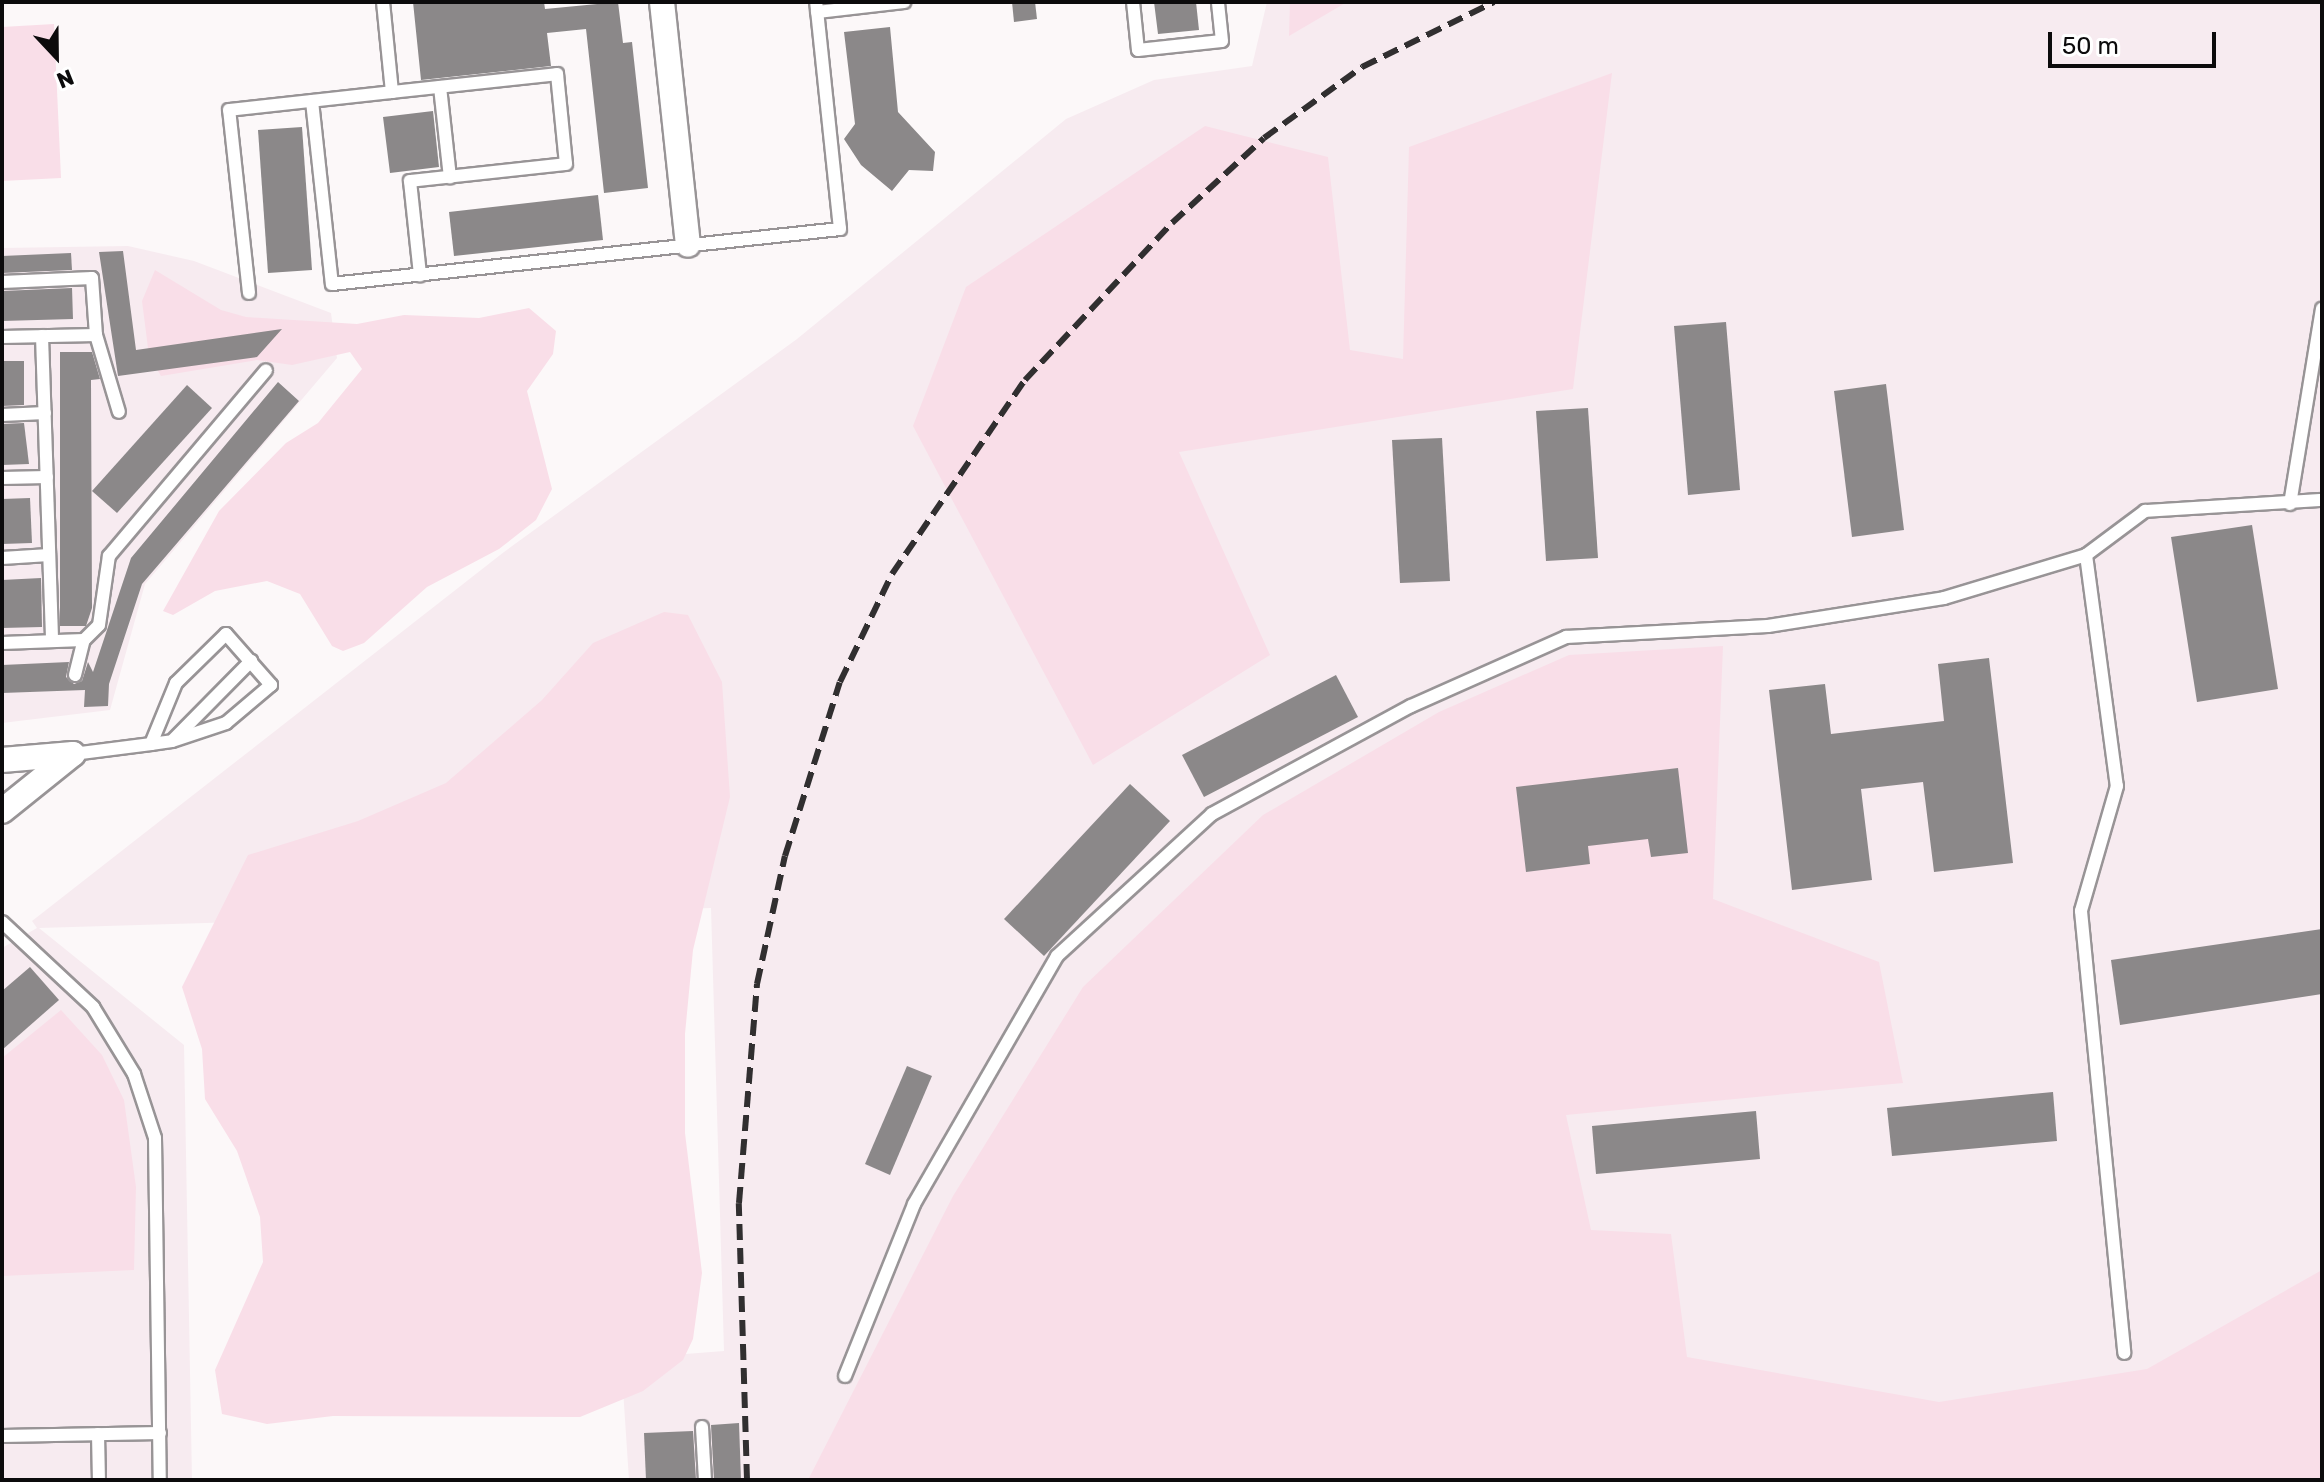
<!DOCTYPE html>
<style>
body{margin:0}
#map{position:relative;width:2324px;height:1482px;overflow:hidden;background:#fcf8f9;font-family:Rubik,sans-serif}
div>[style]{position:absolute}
.built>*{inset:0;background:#f7ebf0}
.green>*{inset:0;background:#f9dee8}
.building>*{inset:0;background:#8b8889}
.roads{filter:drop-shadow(2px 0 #989496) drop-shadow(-2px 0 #989496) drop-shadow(0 2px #989496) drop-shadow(0 -2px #989496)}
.lane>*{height:12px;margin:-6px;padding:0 6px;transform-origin:6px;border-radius:6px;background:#fff}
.street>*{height:24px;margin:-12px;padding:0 12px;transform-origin:12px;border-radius:12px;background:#fff}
.rail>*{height:6px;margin-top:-3px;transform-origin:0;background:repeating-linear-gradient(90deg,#312f30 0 16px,transparent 0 24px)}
span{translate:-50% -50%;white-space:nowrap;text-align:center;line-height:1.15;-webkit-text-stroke:8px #fff;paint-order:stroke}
.frame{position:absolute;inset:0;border:4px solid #0c0b0c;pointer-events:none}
.north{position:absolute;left:16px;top:16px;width:80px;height:80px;-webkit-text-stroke:6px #fff;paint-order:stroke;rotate:158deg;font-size:22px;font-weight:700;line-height:32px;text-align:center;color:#0c0b0c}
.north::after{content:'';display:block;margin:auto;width:28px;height:36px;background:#0c0b0c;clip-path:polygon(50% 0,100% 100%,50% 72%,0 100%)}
.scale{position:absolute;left:2048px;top:32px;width:168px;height:36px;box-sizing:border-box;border:4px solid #0c0b0c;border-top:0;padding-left:10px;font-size:24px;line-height:28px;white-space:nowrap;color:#0c0b0c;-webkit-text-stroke:6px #fff;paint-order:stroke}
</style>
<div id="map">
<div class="built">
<i style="clip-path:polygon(1267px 2px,2322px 2px,2322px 1480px,629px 1480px,621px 1359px,724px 1351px,711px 908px,39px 928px,184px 1045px,192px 1480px,2px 1480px,2px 948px,37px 928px,32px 921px,504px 552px,797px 339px,1066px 119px,1154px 80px,1252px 66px)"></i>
<i style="clip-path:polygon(128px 246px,194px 261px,331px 313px,337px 358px,145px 584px,110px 710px,2px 723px,2px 248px)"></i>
</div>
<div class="green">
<i style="clip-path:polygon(1290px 2px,1347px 2px,1289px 36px)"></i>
<i style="clip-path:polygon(54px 24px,61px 178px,2px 181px,2px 27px)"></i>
<i style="clip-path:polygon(1612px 73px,1573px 389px,1179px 452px,1270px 655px,1093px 765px,913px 426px,966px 287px,1205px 126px,1328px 157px,1350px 350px,1403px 359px,1409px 147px)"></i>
<i style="clip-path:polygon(155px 270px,221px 310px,246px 317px,357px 324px,404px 315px,479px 318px,529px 308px,556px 331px,553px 354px,527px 391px,552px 489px,536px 520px,499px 549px,427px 587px,364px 643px,343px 651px,332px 646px,300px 594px,267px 581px,215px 591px,173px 615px,163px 611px,219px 511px,286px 443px,318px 423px,362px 369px,350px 352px,292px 365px,257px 360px,161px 376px,149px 356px,142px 301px)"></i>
<i style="clip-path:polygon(664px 612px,688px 615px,722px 682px,730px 797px,693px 950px,685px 1034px,685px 1133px,702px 1273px,693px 1339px,683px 1360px,643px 1391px,580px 1417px,333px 1416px,267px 1424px,222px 1414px,215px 1370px,263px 1262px,260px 1217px,237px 1151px,205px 1099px,202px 1049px,182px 987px,248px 855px,358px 821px,446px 783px,542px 700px,593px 643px)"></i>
<i style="clip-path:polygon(1723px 646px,1713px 899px,1879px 962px,1903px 1083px,1566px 1115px,1591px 1230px,1671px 1234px,1687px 1357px,1939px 1402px,2147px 1369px,2322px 1270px,2322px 1480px,808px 1480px,953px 1196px,1083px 987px,1263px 815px,1439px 712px,1569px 655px)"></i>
<i style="clip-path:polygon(61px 1010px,102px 1055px,124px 1100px,136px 1187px,134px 1270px,2px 1276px,2px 1058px)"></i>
</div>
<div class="building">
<i style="clip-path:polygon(413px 2px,544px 2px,545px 9px,618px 2px,623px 43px,632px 42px,648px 188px,604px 193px,586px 29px,547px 33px,551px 66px,421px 80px)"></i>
<i style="clip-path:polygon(1012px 2px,1035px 2px,1037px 19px,1014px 22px)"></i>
<i style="clip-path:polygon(1154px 2px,1196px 2px,1199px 30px,1158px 34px)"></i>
<i style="clip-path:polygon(890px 27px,898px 112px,935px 152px,933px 171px,909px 170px,892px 191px,861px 165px,844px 139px,855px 124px,844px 32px)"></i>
<i style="clip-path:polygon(433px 111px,439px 167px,390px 173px,383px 117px)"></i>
<i style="clip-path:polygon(302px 127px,312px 270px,268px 273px,258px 130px)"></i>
<i style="clip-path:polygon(598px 195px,603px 240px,454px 256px,449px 212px)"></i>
<i style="clip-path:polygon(123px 251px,136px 350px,282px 329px,257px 357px,118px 376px,99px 252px)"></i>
<i style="clip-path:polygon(71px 253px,72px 270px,2px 273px,2px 256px)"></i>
<i style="clip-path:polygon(72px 288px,73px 319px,2px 321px,2px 291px)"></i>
<i style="clip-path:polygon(1726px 322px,1740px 490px,1688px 495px,1674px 326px)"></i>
<i style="clip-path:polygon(60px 352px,92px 352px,100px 379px,91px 380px,92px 608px,86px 626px,60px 626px)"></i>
<i style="clip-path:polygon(2px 361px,24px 361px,24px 405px,2px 406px)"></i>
<i style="clip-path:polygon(278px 382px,299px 401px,142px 584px,109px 684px,108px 706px,84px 707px,85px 690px,2px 693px,2px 665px,69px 662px,66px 677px,74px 684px,82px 681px,88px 662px,93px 672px,131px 558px)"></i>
<i style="clip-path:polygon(1886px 384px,1904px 530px,1852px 537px,1834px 391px)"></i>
<i style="clip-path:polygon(187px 385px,212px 408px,117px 513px,92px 491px)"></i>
<i style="clip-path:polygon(1588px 408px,1598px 558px,1546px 561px,1536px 411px)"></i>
<i style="clip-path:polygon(24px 423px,29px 464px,2px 465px,2px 424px)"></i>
<i style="clip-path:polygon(1442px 438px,1450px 581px,1400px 583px,1392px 440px)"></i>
<i style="clip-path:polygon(30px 498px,32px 543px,2px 544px,2px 499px)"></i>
<i style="clip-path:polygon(2252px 525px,2278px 689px,2197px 702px,2171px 537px)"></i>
<i style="clip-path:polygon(41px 578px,42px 627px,2px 628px,2px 580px)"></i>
<i style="clip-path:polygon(1989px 658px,2013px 863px,1934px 872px,1923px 782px,1861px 789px,1872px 880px,1792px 890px,1769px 690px,1825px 684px,1831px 734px,1944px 721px,1938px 664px)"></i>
<i style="clip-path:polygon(1336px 675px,1358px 717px,1204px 797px,1182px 755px)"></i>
<i style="clip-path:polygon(1678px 768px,1688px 853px,1651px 857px,1648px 839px,1588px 846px,1590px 864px,1526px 872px,1516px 787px)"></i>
<i style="clip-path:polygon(1130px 784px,1170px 821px,1044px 956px,1004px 919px)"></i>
<i style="clip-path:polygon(2322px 929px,2322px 994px,2120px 1025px,2111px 960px)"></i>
<i style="clip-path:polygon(30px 967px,59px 1000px,2px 1050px,2px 991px)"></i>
<i style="clip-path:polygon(907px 1066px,932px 1076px,890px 1175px,865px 1164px)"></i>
<i style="clip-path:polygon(2053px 1092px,2057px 1141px,1892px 1156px,1887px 1108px)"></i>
<i style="clip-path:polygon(1756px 1111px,1760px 1159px,1596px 1174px,1592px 1126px)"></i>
<i style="clip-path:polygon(739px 1423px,741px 1480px,714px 1480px,711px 1425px)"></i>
<i style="clip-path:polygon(693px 1431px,696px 1480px,646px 1480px,644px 1433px)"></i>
</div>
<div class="roads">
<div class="lane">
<i style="left:1133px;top:2px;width:48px;rotate:84.1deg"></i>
<i style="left:1138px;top:50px;width:84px;rotate:-6.1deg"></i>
<i style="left:1222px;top:41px;width:39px;rotate:-96deg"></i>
<i style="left:817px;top:12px;width:88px;rotate:-6.6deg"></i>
<i style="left:440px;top:87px;width:91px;rotate:83.7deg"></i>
<i style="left:392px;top:92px;width:166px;rotate:-6.2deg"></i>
<i style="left:557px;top:74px;width:90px;rotate:84.3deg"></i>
<i style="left:566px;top:164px;width:157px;rotate:173.8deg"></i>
<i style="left:410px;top:181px;width:95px;rotate:83.9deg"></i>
<i style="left:312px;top:101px;width:184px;rotate:83.8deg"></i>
<i style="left:332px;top:284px;width:511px;rotate:-6.18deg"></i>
<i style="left:840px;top:229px;width:228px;rotate:-96deg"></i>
<i style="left:2px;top:282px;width:90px;rotate:-2.5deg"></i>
<i style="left:92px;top:278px;width:57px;rotate:86deg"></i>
<i style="left:249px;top:293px;width:184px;rotate:-96.2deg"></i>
<i style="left:229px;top:110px;width:164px;rotate:-6.3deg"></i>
<i style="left:392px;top:92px;width:90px;rotate:-95.7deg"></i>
<i style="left:42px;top:336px;width:305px;rotate:88.1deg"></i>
<i style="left:2px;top:337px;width:94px;rotate:-1.2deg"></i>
<i style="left:96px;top:335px;width:80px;rotate:73.4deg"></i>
<i style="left:2px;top:415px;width:43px;rotate:-2.7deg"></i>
<i style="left:2px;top:478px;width:45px;rotate:-1.3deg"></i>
<i style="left:2290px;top:504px;width:198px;rotate:-80.7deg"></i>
<i style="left:2086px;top:555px;width:233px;rotate:82.4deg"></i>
<i style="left:2117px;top:786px;width:130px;rotate:106.1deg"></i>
<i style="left:2081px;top:911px;width:444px;rotate:84.4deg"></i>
<i style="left:2px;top:558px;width:47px;rotate:-3.7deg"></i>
<i style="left:2px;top:643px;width:82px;rotate:-2.1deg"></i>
<i style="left:75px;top:675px;width:36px;rotate:-76deg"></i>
<i style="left:84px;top:640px;width:21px;rotate:-45deg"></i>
<i style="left:99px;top:625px;width:70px;rotate:-81.8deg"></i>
<i style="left:109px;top:556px;width:243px;rotate:-49.8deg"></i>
<i style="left:174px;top:739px;width:110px;rotate:-45.4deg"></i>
<i style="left:73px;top:754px;width:79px;rotate:-7.3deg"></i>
<i style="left:151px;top:744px;width:21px;rotate:-8deg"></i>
<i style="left:172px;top:741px;width:57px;rotate:-18.4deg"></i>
<i style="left:226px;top:723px;width:59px;rotate:-40.2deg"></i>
<i style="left:271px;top:685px;width:68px;rotate:-131.4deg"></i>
<i style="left:226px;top:634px;width:70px;rotate:135.6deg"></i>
<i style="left:176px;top:683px;width:66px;rotate:112.3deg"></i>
<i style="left:2px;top:922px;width:125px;rotate:43deg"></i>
<i style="left:93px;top:1007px;width:79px;rotate:58.5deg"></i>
<i style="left:134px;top:1074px;width:67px;rotate:71.8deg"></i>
<i style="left:155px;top:1138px;width:342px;rotate:89.2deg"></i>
<i style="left:845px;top:1376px;width:185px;rotate:-68.1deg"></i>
<i style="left:914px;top:1204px;width:286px;rotate:-60deg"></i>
<i style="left:1057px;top:956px;width:210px;rotate:-42.5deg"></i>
<i style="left:1212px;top:814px;width:226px;rotate:-28.5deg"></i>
<i style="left:1411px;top:706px;width:170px;rotate:-24deg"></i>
<i style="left:1566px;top:637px;width:202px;rotate:-3.1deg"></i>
<i style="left:1768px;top:626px;width:178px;rotate:-9deg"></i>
<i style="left:1944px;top:598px;width:148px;rotate:-16.8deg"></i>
<i style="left:2086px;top:555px;width:74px;rotate:-36.7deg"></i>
<i style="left:2145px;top:511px;width:177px;rotate:-3.6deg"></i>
<i style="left:702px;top:1427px;width:53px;rotate:86.8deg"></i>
<i style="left:98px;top:1434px;width:46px;rotate:88.8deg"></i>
<i style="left:2px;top:1436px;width:158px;rotate:-1.1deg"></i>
</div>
<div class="street">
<i style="left:662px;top:2px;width:244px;rotate:83.9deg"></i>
<i style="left:2px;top:760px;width:71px;rotate:-4.8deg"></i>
<i style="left:2px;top:811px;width:91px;rotate:-38.8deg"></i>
</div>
</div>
<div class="rail">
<i style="left:747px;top:1480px;width:277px;rotate:-91.7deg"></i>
<i style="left:739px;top:1203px;width:220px;rotate:-85.3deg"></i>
<i style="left:757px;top:984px;width:131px;rotate:-77.7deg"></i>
<i style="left:785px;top:856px;width:182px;rotate:-72.5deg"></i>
<i style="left:840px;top:682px;width:120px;rotate:-64.3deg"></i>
<i style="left:892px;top:574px;width:235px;rotate:-55.6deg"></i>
<i style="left:1025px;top:380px;width:215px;rotate:-46.9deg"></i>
<i style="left:1172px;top:223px;width:125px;rotate:-42.7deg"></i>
<i style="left:1264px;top:138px;width:121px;rotate:-35.9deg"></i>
<i style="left:1362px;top:67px;width:147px;rotate:-26.2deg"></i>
</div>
<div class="frame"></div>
<div class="north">N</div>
<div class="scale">50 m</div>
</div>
